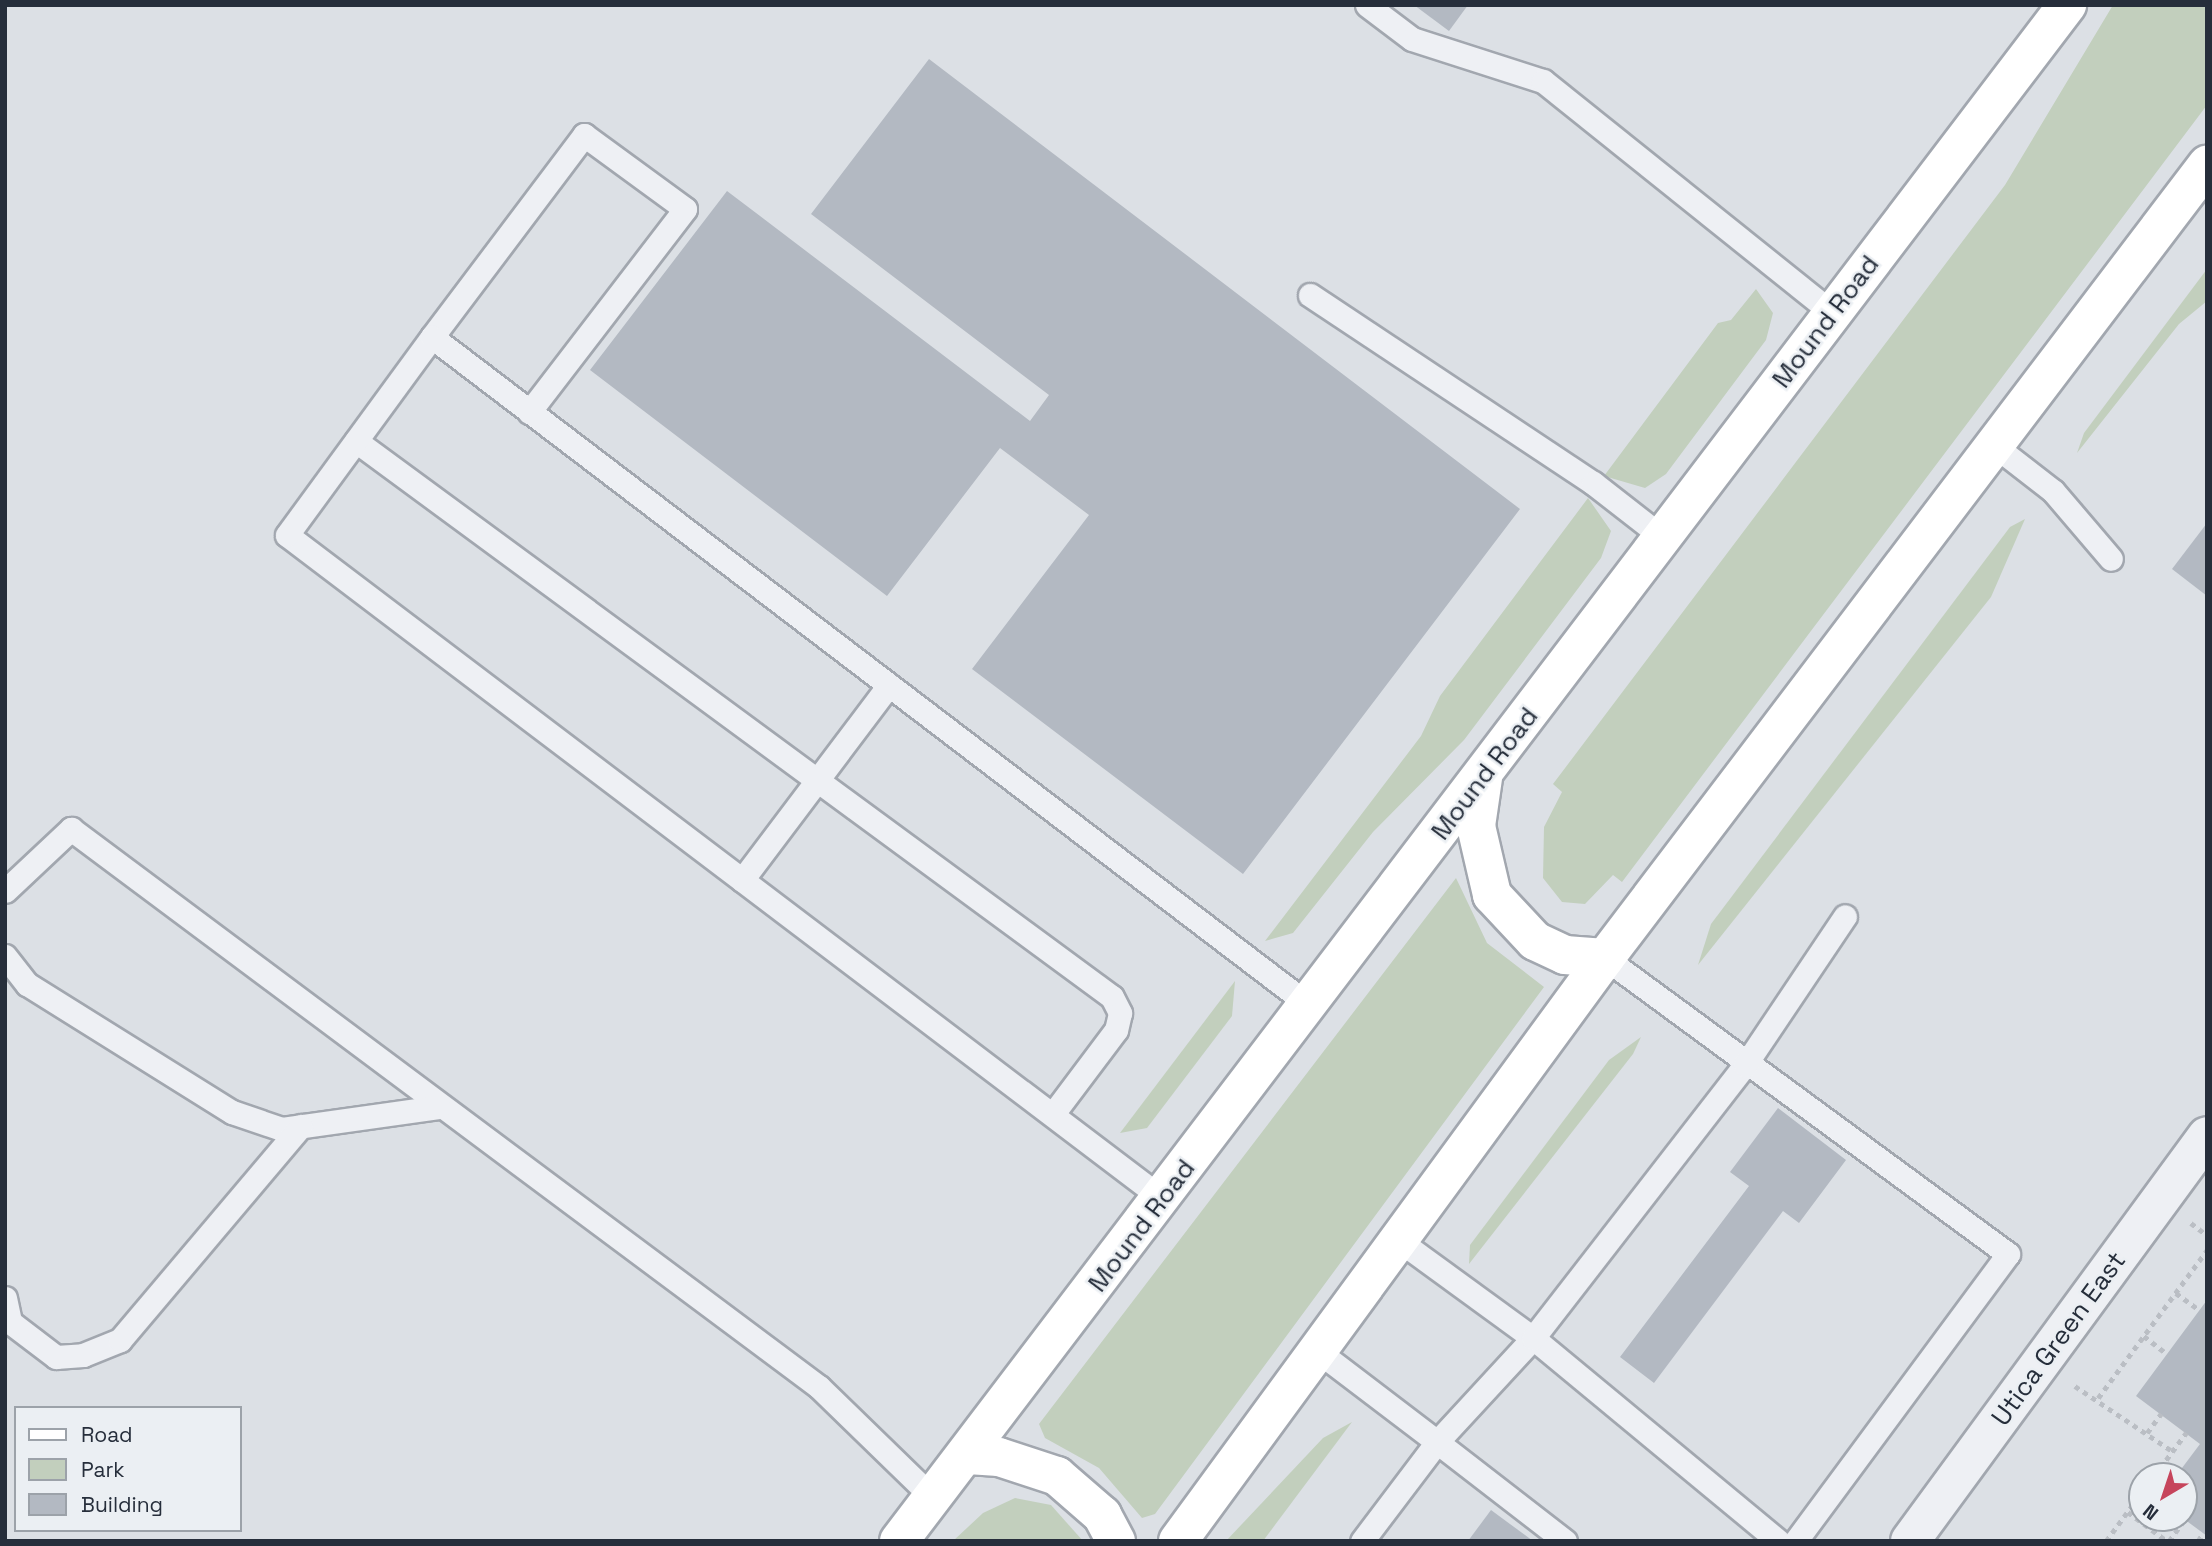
<!DOCTYPE html>
<style>
body{margin:0}
#map{position:relative;width:2212px;height:1546px;overflow:hidden;background:#dce0e5;font-family:"Space Grotesk",sans-serif}
div>[style]{position:absolute}
.green>*{inset:0;background:#c2cfbd}
.building>*{inset:0;background:#b3b9c2}
.path>*{height:4.5px;margin-top:-2.25px;transform-origin:0;background:repeating-linear-gradient(90deg,#babec4 0 5px,transparent 0 10px)}
.roads{filter:drop-shadow(2px 0 #a2a7af) drop-shadow(-2px 0 #a2a7af) drop-shadow(0 2px #a2a7af) drop-shadow(0 -2px #a2a7af)}
.lane>*{height:23px;margin:-11.5px;padding:0 11.5px;transform-origin:11.5px;border-radius:11.5px;background:#eef0f4}
.street>*{height:38px;margin:-19px;padding:0 19px;transform-origin:19px;border-radius:19px;background:#eef0f4}
.secondary>*{height:38px;margin:-19px;padding:0 19px;transform-origin:19px;border-radius:19px;background:#fff}
span{translate:-50% -50%;white-space:nowrap;text-align:center;line-height:1.15;-webkit-text-stroke:5px #ebeff3;paint-order:stroke}
.street-label{font-size:26px;color:#262e3b}
.frame{position:absolute;inset:0;border:7px solid #262e3b;pointer-events:none}
.legend{position:absolute;left:14px;top:1406px;width:228px;height:126px;box-sizing:border-box;background:#ebeff3;border:2px solid #9ca2a9;margin:0;padding:9px 12px;list-style:none;font-size:21px;color:#262e3b}
.legend li{display:flex;align-items:center;gap:14px;height:35px}
.legend b{width:35px;border:2px solid #9ca2a9}
.north{position:absolute;left:2128px;top:1462px;width:70px;height:70px;box-sizing:border-box;background:#ebeff3;border:2px solid #9ca2a9;border-radius:50%;rotate:219deg;font-size:19px;font-weight:700;line-height:28px;text-align:center;color:#262e3b}
.north::after{content:'';display:block;margin:auto;width:24px;height:32px;background:#c6455c;clip-path:polygon(50% 0,100% 100%,50% 72%,0 100%)}
</style>
<div id="map">
<div class="green">
<i style="clip-path:polygon(2113px 5px,2207px 5px,2207px 105px,1622px 882px,1613px 875px,1585px 904px,1562px 902px,1543px 878px,1544px 827px,1562px 792px,1553px 784px,2005px 185px)"></i>
<i style="clip-path:polygon(2207px 269px,2207px 301px,2179px 324px,2077px 453px,2084px 433px)"></i>
<i style="clip-path:polygon(1756px 289px,1773px 313px,1766px 340px,1666px 474px,1645px 488px,1604px 476px,1718px 323px,1731px 320px)"></i>
<i style="clip-path:polygon(1588px 498px,1611px 531px,1601px 558px,1464px 740px,1373px 832px,1293px 933px,1265px 941px,1421px 736px,1440px 696px)"></i>
<i style="clip-path:polygon(2025px 519px,1991px 597px,1698px 965px,1711px 924px,2010px 527px)"></i>
<i style="clip-path:polygon(1456px 878px,1487px 943px,1544px 987px,1155px 1514px,1142px 1518px,1099px 1468px,1045px 1438px,1039px 1424px)"></i>
<i style="clip-path:polygon(1235px 981px,1232px 1016px,1147px 1128px,1120px 1133px)"></i>
<i style="clip-path:polygon(1641px 1037px,1633px 1054px,1469px 1264px,1470px 1245px,1609px 1060px)"></i>
<i style="clip-path:polygon(1352px 1422px,1263px 1541px,1226px 1541px,1323px 1438px)"></i>
<i style="clip-path:polygon(1015px 1498px,1051px 1505px,1083px 1541px,953px 1541px,983px 1513px)"></i>
</div>
<div class="building">
<i style="clip-path:polygon(1414px 5px,1468px 5px,1449px 31px)"></i>
<i style="clip-path:polygon(929px 59px,1520px 509px,1243px 874px,972px 669px,1089px 515px,1000px 448px,887px 596px,590px 370px,727px 191px,1030px 421px,1049px 395px,811px 214px)"></i>
<i style="clip-path:polygon(2207px 523px,2207px 596px,2172px 569px)"></i>
<i style="clip-path:polygon(1778px 1108px,1846px 1160px,1799px 1223px,1783px 1211px,1654px 1383px,1620px 1357px,1749px 1186px,1730px 1172px)"></i>
<i style="clip-path:polygon(2207px 1300px,2207px 1536px,2184px 1519px,2184px 1476px,2176px 1476px,2200px 1444px,2136px 1396px)"></i>
<i style="clip-path:polygon(1491px 1510px,1533px 1541px,1468px 1541px)"></i>
</div>
<div class="path">
<i style="left:2191px;top:1223px;width:20px;rotate:37deg"></i>
<i style="left:2176px;top:1293px;width:29px;rotate:36deg"></i>
<i style="left:2144px;top:1336px;width:29px;rotate:38deg"></i>
<i style="left:2075px;top:1386px;width:117px;rotate:33.8deg"></i>
<i style="left:2098px;top:1398px;width:184px;rotate:-53.6deg"></i>
<i style="left:2147px;top:1433px;width:24px;rotate:-54deg"></i>
<i style="left:2154px;top:1476px;width:54px;rotate:-53.3deg"></i>
<i style="left:2128px;top:1512px;width:49px;rotate:36.6deg"></i>
<i style="left:2106px;top:1541px;width:61px;rotate:-53.7deg"></i>
<i style="left:2169px;top:1541px;width:26px;rotate:-54deg"></i>
<i style="left:2198px;top:1541px;width:9px;rotate:-58deg"></i>
</div>
<div class="roads">
<div class="lane">
<i style="left:1367px;top:5px;width:56px;rotate:37.1deg"></i>
<i style="left:1412px;top:39px;width:138px;rotate:17.8deg"></i>
<i style="left:1543px;top:81px;width:371px;rotate:38.7deg"></i>
<i style="left:1310px;top:295px;width:340px;rotate:33.6deg"></i>
<i style="left:1593px;top:483px;width:91px;rotate:37.9deg"></i>
<i style="left:432px;top:337px;width:253px;rotate:-53deg"></i>
<i style="left:584px;top:135px;width:125px;rotate:36.2deg"></i>
<i style="left:685px;top:209px;width:256px;rotate:127.5deg"></i>
<i style="left:356px;top:441px;width:938px;rotate:36.33deg"></i>
<i style="left:1112px;top:997px;width:18px;rotate:63deg"></i>
<i style="left:1120px;top:1013px;width:17px;rotate:103deg"></i>
<i style="left:1116px;top:1030px;width:105px;rotate:126.9deg"></i>
<i style="left:1995px;top:446px;width:73px;rotate:37.8deg"></i>
<i style="left:2053px;top:491px;width:89px;rotate:49.5deg"></i>
<i style="left:742px;top:880px;width:244px;rotate:-53deg"></i>
<i style="left:5px;top:891px;width:91px;rotate:-43.2deg"></i>
<i style="left:71px;top:829px;width:933px;rotate:36.72deg"></i>
<i style="left:819px;top:1387px;width:159px;rotate:44.2deg"></i>
<i style="left:5px;top:956px;width:36px;rotate:52deg"></i>
<i style="left:27px;top:984px;width:242px;rotate:32deg"></i>
<i style="left:232px;top:1112px;width:53px;rotate:18.8deg"></i>
<i style="left:282px;top:1129px;width:158px;rotate:-8deg"></i>
<i style="left:1605px;top:958px;width:500px;rotate:36.3deg"></i>
<i style="left:2008px;top:1254px;width:357px;rotate:126.5deg"></i>
<i style="left:1163px;top:1199px;width:1099px;rotate:-142.84deg"></i>
<i style="left:287px;top:535px;width:245px;rotate:-53.8deg"></i>
<i style="left:432px;top:337px;width:1102px;rotate:37.3deg"></i>
<i style="left:1397px;top:1239px;width:168px;rotate:36.1deg"></i>
<i style="left:1533px;top:1338px;width:318px;rotate:39.6deg"></i>
<i style="left:5px;top:1298px;width:25px;rotate:78deg"></i>
<i style="left:10px;top:1322px;width:58px;rotate:37.3deg"></i>
<i style="left:56px;top:1357px;width:27px;rotate:-4deg"></i>
<i style="left:83px;top:1355px;width:40px;rotate:-22deg"></i>
<i style="left:120px;top:1340px;width:280px;rotate:-49.8deg"></i>
<i style="left:1315px;top:1349px;width:153px;rotate:37.3deg"></i>
<i style="left:1437px;top:1442px;width:124px;rotate:127.1deg"></i>
<i style="left:1565px;top:1541px;width:162px;rotate:-142.3deg"></i>
<i style="left:1437px;top:1442px;width:142px;rotate:-47.3deg"></i>
<i style="left:1533px;top:1338px;width:346px;rotate:-52.2deg"></i>
<i style="left:1745px;top:1065px;width:179px;rotate:-56.1deg"></i>
</div>
<div class="street">
<i style="left:1910px;top:1541px;width:502px;rotate:-53.75deg"></i>
</div>
<div class="secondary">
<i style="left:1483px;top:778px;width:49px;rotate:98.3deg"></i>
<i style="left:1476px;top:826px;width:71px;rotate:76.9deg"></i>
<i style="left:1492px;top:895px;width:63px;rotate:46.9deg"></i>
<i style="left:1535px;top:941px;width:33px;rotate:25deg"></i>
<i style="left:1565px;top:955px;width:40px;rotate:4.3deg"></i>
<i style="left:968px;top:1455px;width:31px;rotate:4deg"></i>
<i style="left:999px;top:1457px;width:61px;rotate:18.1deg"></i>
<i style="left:1057px;top:1476px;width:60px;rotate:40.9deg"></i>
<i style="left:1102px;top:1515px;width:30px;rotate:62deg"></i>
<i style="left:899px;top:1541px;width:1930px;rotate:-52.75deg"></i>
<i style="left:1178px;top:1541px;width:723px;rotate:-53.78deg"></i>
<i style="left:1605px;top:958px;width:996px;rotate:-52.8deg"></i>
</div>
</div>
<div class="street-label">
<span style="left:1826px;top:322px;rotate:-53deg">Mound Road</span>
<span style="left:1485px;top:774px;rotate:-53deg">Mound Road</span>
<span style="left:1142px;top:1226px;rotate:-53deg">Mound Road</span>
<span style="left:2059px;top:1339px;rotate:-54deg">Utica Green East</span>
</div>
<div class="frame"></div>
<ul class="legend">
<li><b style="height:9px;background:#fff"></b>Road</li>
<li><b style="height:19px;background:#c2cfbd"></b>Park</li>
<li><b style="height:19px;background:#b3b9c2"></b>Building</li>
</ul>
<div class="north">N</div>
</div>
